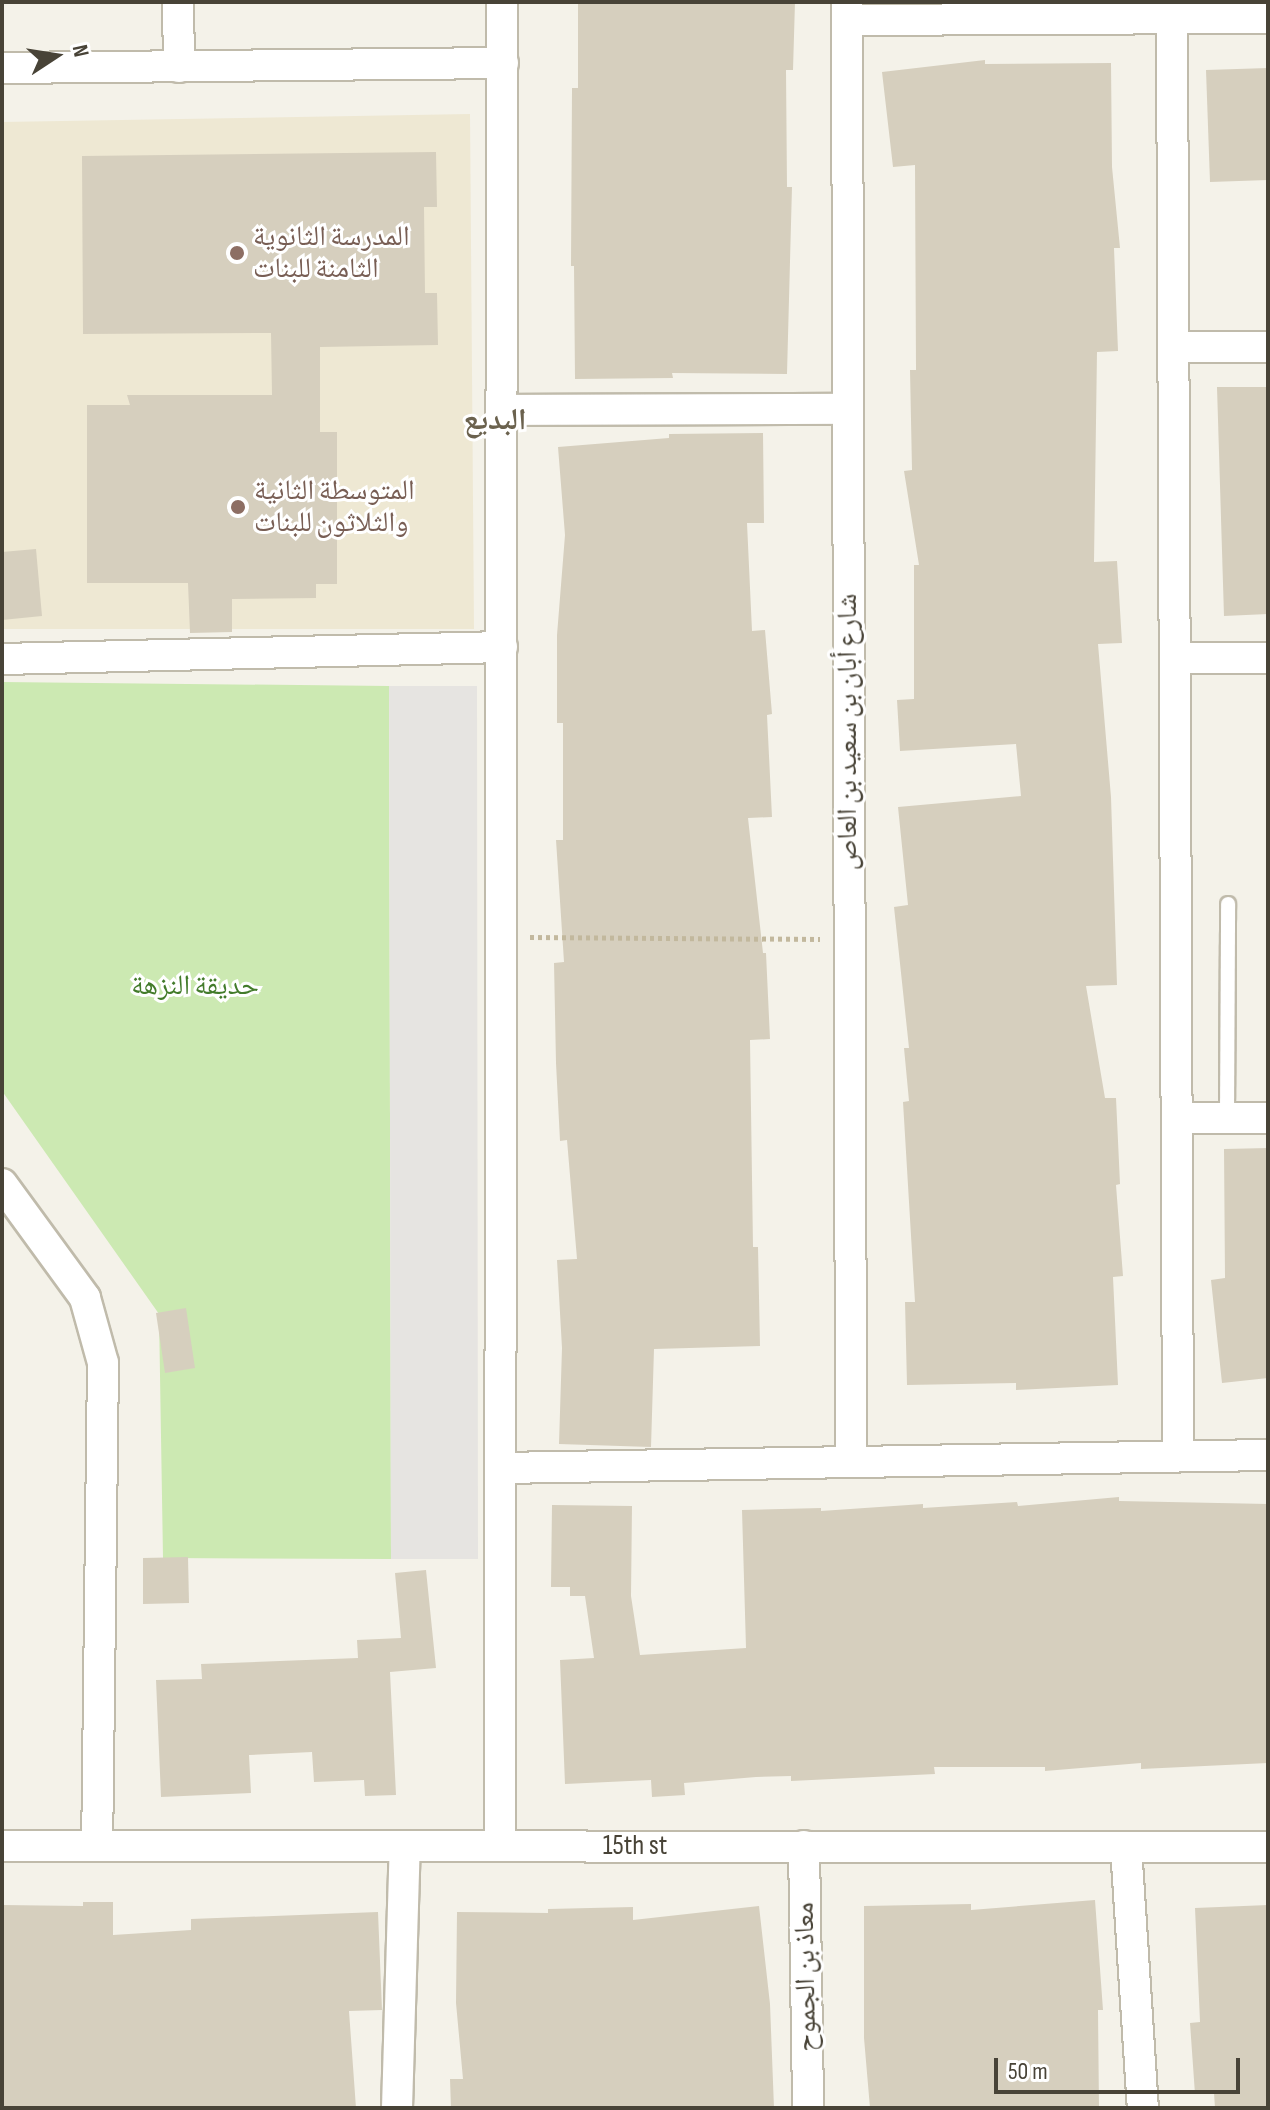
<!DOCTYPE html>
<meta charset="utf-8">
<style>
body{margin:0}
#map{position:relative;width:1270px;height:2110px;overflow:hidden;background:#f4f2e9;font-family:"Sofia Sans Condensed","Noto Naskh Arabic",sans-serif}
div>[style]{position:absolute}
.education>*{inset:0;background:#eee8d3}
.green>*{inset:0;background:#cce9b2}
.parking>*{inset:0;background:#e6e4e1}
.building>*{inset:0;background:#d6cfbe}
.path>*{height:5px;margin-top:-2.5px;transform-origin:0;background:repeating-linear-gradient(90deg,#c2b89d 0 4px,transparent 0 8px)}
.roads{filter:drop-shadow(2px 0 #c0bbab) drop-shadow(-2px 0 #c0bbab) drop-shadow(0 2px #c0bbab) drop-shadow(0 -2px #c0bbab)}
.lane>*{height:14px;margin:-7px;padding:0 7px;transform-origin:7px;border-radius:7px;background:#fff}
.street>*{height:30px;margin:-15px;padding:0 15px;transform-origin:15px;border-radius:15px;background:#fff}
.dots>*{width:22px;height:22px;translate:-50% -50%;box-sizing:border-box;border:4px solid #fff;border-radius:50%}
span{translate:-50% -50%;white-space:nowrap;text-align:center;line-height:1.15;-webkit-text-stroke:6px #fff;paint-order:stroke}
.education-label{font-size:28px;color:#785e54}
.left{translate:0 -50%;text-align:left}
.street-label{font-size:28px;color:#484337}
.park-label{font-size:28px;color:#427b2a}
.neighbourhood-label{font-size:30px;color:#6b624e;font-weight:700}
.frame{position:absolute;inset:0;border:4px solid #484337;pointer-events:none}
.north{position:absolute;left:16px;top:16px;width:80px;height:80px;-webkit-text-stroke:6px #fff;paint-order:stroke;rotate:78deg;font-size:22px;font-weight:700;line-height:32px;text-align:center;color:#484337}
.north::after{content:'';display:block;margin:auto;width:28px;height:36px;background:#484337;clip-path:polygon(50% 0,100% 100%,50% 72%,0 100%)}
.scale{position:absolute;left:994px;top:2058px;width:246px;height:36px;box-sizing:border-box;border:4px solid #484337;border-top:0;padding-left:10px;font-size:24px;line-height:28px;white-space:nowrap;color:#484337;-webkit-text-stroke:6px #fff;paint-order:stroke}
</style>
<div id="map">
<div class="education">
<i style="clip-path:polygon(470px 114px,474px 629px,2px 629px,2px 122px)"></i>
</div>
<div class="green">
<i style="clip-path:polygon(2px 682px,389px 686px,391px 1559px,163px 1558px,159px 1314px,2px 1091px)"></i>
</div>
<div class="parking">
<i style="clip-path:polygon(389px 686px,477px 686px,478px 1559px,391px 1559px)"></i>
</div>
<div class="building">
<i style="clip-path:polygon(578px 2px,795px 2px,793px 70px,786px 70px,787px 187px,792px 187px,787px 374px,672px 373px,673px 378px,575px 379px,574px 266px,571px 266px,572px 88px,578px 88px)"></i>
<i style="clip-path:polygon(985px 60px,985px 64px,1111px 63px,1112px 167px,1120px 248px,1114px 248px,1118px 351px,1097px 352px,1094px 562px,1117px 561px,1122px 643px,1098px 644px,1111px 797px,1117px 985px,1086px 986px,1105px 1098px,1116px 1098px,1120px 1184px,1116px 1185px,1123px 1276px,1113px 1277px,1118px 1385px,1016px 1390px,1016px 1383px,907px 1385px,905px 1302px,915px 1302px,903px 1102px,909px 1101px,904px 1048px,909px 1048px,894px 907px,908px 905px,898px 807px,1021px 796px,1016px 744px,900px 751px,897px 700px,914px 699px,914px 565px,919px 565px,904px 471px,912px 470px,910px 370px,916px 370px,915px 165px,893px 167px,882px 72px)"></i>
<i style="clip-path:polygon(1268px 68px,1268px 180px,1210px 182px,1206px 70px)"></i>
<i style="clip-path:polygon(436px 152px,437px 207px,424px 207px,425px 293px,437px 293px,438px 345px,320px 347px,320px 432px,337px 432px,337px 584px,316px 584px,316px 598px,232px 599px,232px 632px,190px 633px,188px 583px,87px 583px,87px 405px,130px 405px,127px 395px,272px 395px,271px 333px,83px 334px,82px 156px)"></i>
<i style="clip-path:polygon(1217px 387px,1268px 387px,1268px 614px,1224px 616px)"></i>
<i style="clip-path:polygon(763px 433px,764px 523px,747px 523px,752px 631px,765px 630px,772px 714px,767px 715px,772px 817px,748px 818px,763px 953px,766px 953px,770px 1039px,750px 1040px,753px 1247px,758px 1247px,760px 1346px,654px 1349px,651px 1447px,559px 1444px,562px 1348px,557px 1260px,577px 1259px,567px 1140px,560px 1141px,556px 1063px,554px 963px,564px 962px,556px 840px,563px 840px,563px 723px,557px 723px,557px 635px,565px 535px,558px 447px,669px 438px,669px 434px)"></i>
<i style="clip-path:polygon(36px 549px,42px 616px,2px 620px,2px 552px)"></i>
<i style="clip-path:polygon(1268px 1148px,1268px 1378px,1222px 1383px,1211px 1280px,1225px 1278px,1224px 1149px)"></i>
<i style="clip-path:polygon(186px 1308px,195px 1368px,165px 1373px,156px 1313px)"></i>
<i style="clip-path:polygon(1119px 1497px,1119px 1501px,1268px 1504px,1268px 1763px,1141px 1769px,1141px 1763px,1045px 1771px,1045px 1767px,934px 1767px,935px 1774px,791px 1781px,791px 1776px,756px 1777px,684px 1783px,685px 1795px,652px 1797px,651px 1780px,565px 1784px,560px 1660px,594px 1658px,585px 1596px,570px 1596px,570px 1587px,551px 1587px,552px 1505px,632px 1506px,631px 1596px,640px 1655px,746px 1648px,742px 1510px,821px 1508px,821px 1511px,923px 1504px,923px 1508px,1017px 1502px,1018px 1506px)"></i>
<i style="clip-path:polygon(188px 1557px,189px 1603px,143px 1604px,143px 1558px)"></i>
<i style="clip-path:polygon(426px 1570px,436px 1668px,390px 1672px,396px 1795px,365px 1796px,364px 1780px,314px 1782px,312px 1752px,249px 1755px,251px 1793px,161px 1797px,156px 1680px,202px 1679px,201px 1664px,358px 1658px,357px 1640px,401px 1638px,395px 1573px)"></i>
<i style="clip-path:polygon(1095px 1900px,1103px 2010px,1098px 2010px,1099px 2108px,870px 2108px,864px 2038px,864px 1906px,971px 1904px,971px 1910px)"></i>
<i style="clip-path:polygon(83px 1902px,113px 1902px,113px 1935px,191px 1930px,191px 1919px,378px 1912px,382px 2010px,349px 2011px,356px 2108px,2px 2108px,2px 1905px,83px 1906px)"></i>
<i style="clip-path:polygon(1268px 1905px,1268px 2108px,1215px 2108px,1214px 2093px,1195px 2094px,1190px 2023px,1200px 2022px,1195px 1908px)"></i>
<i style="clip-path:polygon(759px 1906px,770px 2004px,774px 2108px,451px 2108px,450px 2079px,463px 2079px,456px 2003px,457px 1912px,548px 1913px,548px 1909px,633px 1907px,633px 1920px)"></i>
</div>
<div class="path">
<i style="left:530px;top:937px;width:290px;rotate:0.4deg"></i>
</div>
<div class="roads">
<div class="lane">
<i style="left:1227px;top:1118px;width:214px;rotate:-89.7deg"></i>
</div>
<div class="street">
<i style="left:178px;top:2px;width:65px;rotate:89.1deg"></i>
<i style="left:847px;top:2px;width:1460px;rotate:89.84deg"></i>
<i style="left:1172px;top:18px;width:1438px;rotate:89.76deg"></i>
<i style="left:847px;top:20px;width:421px;rotate:-0.3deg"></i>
<i style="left:2px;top:68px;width:501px;rotate:-0.57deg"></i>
<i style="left:1173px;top:347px;width:95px"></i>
<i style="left:503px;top:410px;width:345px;rotate:-0.2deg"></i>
<i style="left:1175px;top:658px;width:93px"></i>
<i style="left:2px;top:659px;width:500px;rotate:-1.37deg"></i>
<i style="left:1177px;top:1118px;width:91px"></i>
<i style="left:2px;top:1184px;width:141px;rotate:53.9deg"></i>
<i style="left:85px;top:1298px;width:67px;rotate:74.5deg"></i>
<i style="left:103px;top:1363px;width:483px;rotate:90.7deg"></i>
<i style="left:500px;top:1468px;width:768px;rotate:-0.97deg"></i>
<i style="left:2px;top:1846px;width:1266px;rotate:0.05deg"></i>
<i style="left:500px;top:1846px;width:1844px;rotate:-89.94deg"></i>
<i style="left:804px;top:1846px;width:262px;rotate:89.1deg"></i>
<i style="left:1126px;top:1847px;width:262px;rotate:86.3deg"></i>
<i style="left:397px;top:2108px;width:262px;rotate:-88.3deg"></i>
</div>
</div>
<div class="dots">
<i style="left:237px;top:253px;background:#8d6e63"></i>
<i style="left:238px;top:507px;background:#8d6e63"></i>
</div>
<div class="education-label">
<span class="left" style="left:253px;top:253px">المدرسة الثانوية<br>الثامنة للبنات</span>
<span class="left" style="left:254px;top:507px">المتوسطة الثانية<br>والثلاثون للبنات</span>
</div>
<div class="street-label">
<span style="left:848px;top:732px;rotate:-90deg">شارع أبان بن سعيد بن العاص</span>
<span style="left:635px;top:1846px">15th st</span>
<span style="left:806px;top:1977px;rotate:-91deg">معاذ بن الجموح</span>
</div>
<div class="park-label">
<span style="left:195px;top:986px">حديقة النزهة</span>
</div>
<div class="neighbourhood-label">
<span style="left:495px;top:420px">البديع</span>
</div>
<div class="frame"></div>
<div class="north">N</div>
<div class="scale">50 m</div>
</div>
